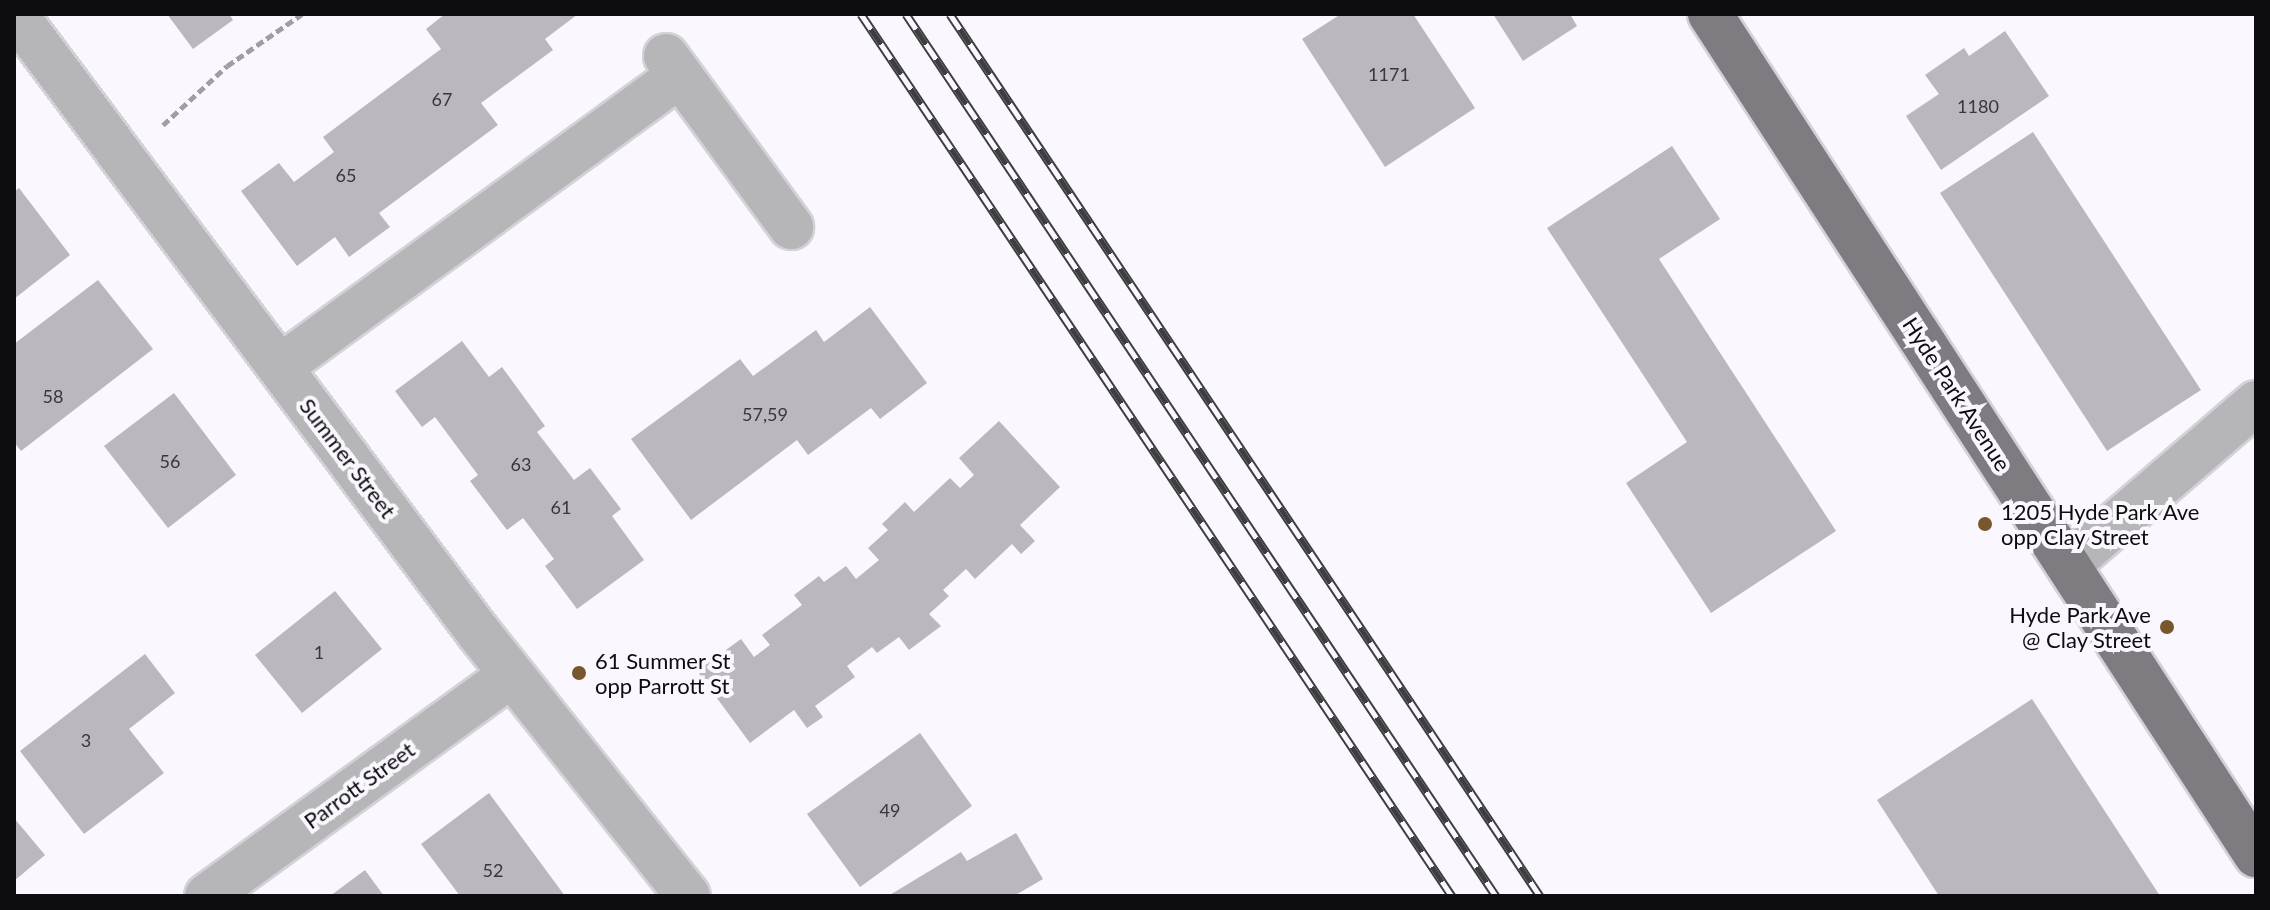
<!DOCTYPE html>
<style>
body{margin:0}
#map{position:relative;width:2270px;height:910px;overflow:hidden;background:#faf7fe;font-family:Lato,sans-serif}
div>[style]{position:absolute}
.building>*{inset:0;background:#bab8be}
.path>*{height:5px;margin-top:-2.5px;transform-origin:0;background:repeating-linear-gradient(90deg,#a09da3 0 8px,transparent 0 12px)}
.roads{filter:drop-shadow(2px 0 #d4d1d8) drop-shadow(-2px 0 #d4d1d8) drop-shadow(0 2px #d4d1d8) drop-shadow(0 -2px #d4d1d8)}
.minor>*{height:44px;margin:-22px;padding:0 22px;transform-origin:22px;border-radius:22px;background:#b6b5b7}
.major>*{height:44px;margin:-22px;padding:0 22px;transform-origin:22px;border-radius:22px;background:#7e7c81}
.rail>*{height:9px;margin-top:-4.5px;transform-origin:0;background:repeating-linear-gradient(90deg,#faf7fe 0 18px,#3e3d40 0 36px);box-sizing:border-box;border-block:2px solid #3e3d40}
.dots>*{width:22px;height:22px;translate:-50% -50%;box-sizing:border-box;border:4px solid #faf7fe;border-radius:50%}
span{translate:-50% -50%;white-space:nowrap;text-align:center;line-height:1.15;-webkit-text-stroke:8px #faf7fe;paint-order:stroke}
.number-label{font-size:18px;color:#38373a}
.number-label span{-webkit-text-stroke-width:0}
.street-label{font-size:22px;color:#0d0c0e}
.poi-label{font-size:22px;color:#0d0c0e}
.left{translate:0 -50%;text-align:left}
.right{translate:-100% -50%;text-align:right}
.frame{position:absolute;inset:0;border:16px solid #0d0c0e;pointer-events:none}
</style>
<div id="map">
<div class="building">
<i style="clip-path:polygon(167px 14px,229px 14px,233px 20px,193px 49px)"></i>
<i style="clip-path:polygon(445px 14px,578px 14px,545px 39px,553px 50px,481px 103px,498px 125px,379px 213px,390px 227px,349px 257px,335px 237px,297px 266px,241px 191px,279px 163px,294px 182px,334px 152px,323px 137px,441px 49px,426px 29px)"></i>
<i style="clip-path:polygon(1341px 14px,1413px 14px,1475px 108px,1385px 167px,1302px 39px)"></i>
<i style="clip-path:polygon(1493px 14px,1570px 14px,1577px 26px,1523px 61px)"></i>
<i style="clip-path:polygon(2005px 31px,2049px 96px,1941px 170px,1906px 116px,1939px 94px,1925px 75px,1964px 48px,1969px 56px)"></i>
<i style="clip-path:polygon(2033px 132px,2201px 390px,2107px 451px,1940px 193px)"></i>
<i style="clip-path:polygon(1672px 146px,1720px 219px,1659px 259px,1836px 531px,1711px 613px,1626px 483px,1687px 442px,1547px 228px)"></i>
<i style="clip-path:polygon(19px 188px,70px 255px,14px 299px,14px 192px)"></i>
<i style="clip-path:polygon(98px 280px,153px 349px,21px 451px,14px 442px,14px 344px)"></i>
<i style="clip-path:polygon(870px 307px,927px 383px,880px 419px,871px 408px,808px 455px,797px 440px,691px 520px,631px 439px,740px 359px,753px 376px,816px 330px,824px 342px)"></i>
<i style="clip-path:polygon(462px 341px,489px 377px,502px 367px,545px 426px,537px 432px,574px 480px,590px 468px,621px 509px,612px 516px,644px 560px,577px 609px,545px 566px,554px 559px,523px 518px,507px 530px,470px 481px,478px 475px,435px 417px,422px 427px,395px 391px)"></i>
<i style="clip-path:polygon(174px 393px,236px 475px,168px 528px,104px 446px)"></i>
<i style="clip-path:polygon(999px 421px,1060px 487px,1020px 525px,1035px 541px,1021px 554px,1012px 544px,975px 579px,966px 569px,943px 590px,949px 596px,929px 614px,941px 626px,909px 650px,899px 637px,877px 653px,872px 647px,847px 666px,855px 677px,815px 706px,823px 717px,807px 728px,794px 710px,750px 743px,697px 671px,741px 639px,754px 657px,770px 645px,762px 635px,802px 605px,794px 595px,819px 576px,824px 582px,846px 566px,856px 579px,879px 560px,868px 548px,888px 530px,882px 524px,905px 502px,914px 512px,950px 478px,960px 488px,974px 475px,959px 458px)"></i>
<i style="clip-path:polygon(335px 591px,382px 649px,302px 713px,255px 655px)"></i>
<i style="clip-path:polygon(145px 654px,175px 693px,129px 729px,164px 773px,84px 834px,20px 751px)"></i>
<i style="clip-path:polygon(2032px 699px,2160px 896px,1939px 896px,1877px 800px)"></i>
<i style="clip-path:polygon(920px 733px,972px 806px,860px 887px,807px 814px)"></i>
<i style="clip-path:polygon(489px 793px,565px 896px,460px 896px,421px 844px)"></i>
<i style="clip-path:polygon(14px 818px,45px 855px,14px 881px)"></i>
<i style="clip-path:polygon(1016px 833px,1043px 879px,1014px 896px,888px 896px,961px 852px,967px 861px)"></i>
<i style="clip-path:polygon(365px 870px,384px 896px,330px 896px)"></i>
</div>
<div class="path">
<i style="left:163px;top:125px;width:87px;rotate:-42.7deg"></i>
<i style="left:227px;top:66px;width:91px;rotate:-34.7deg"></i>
</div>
<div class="roads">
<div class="minor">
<i style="left:15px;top:14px;width:772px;rotate:53.16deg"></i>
<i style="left:478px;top:632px;width:337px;rotate:51.5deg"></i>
<i style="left:666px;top:56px;width:212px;rotate:53.8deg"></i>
<i style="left:280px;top:367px;width:495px;rotate:-36.1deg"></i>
<i style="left:2069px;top:564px;width:247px;rotate:-40.7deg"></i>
<i style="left:207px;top:896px;width:376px;rotate:-36deg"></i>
</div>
<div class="major">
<i style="left:1710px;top:14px;width:1003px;rotate:57.01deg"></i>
</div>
</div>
<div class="rail">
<i style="left:861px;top:14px;width:1062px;rotate:56.18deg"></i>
<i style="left:906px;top:14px;width:1061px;rotate:56.22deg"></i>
<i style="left:950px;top:14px;width:1061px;rotate:56.22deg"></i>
</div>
<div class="dots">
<i style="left:1985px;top:524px;background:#78562e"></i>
<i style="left:2167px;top:627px;background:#78562e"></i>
<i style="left:579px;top:673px;background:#78562e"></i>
</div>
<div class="number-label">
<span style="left:1389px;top:74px">1171</span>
<span style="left:442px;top:99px">67</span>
<span style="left:1978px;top:106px">1180</span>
<span style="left:346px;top:175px">65</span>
<span style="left:53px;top:396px">58</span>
<span style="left:765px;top:414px">57,59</span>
<span style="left:170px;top:461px">56</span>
<span style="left:521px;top:464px">63</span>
<span style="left:561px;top:507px">61</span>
<span style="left:319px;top:652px">1</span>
<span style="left:86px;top:740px">3</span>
<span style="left:890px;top:810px">49</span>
<span style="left:493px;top:870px">52</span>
</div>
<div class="street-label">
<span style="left:1957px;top:394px;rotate:57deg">Hyde Park Avenue</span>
<span style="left:348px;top:458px;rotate:53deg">Summer Street</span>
<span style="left:359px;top:785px;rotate:-36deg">Parrott Street</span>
</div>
<div class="poi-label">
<span class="left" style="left:2001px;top:524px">1205 Hyde Park Ave<br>opp Clay Street</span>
<span class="right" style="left:2151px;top:627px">Hyde Park Ave<br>@ Clay Street</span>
<span class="left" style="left:595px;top:673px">61 Summer St<br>opp Parrott St</span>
</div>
<div class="frame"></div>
</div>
